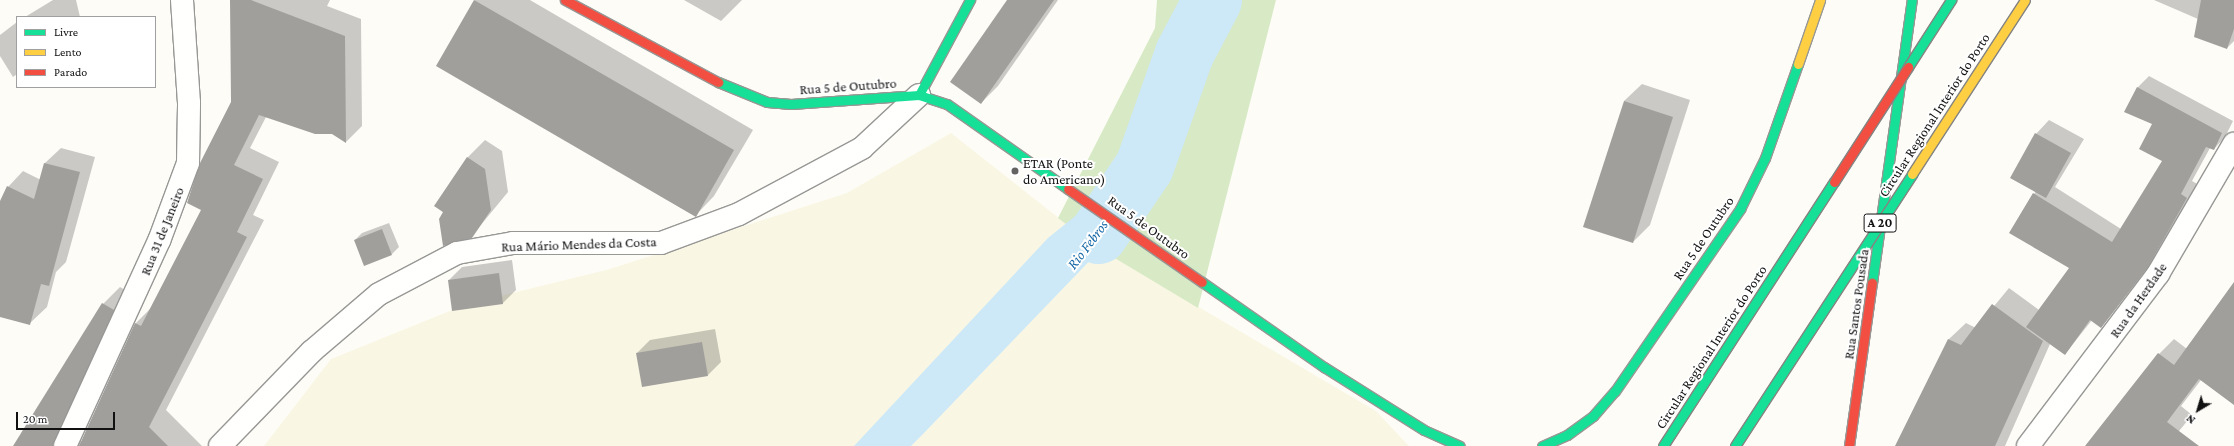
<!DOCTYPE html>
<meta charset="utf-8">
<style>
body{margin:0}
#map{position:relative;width:2234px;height:446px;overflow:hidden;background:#fdfcf7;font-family:"Crimson Pro",serif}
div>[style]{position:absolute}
.farmland>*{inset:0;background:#f9f7e4}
.forest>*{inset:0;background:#d8eac5}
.water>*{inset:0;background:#cde8f7}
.shadow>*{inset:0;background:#0003}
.river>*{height:59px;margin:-29.5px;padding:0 29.5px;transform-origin:29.5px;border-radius:29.5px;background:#cde8f7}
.building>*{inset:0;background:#a19f9c}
.roads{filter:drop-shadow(1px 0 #979795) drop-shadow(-1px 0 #979795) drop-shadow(0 1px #979795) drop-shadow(0 -1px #979795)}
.street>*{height:22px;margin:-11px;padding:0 11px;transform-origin:11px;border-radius:11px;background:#fffffe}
.fast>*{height:9px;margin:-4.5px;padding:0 4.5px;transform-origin:4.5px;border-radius:4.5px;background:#16e098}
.slow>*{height:9px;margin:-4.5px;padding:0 4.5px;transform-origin:4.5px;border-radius:4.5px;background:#ffcf43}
.jam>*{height:9px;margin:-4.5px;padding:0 4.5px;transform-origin:4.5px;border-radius:4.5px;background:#f24e42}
.bridges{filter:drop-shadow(1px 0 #858482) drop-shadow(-1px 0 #858482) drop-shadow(0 1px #858482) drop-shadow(0 -1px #858482)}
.fast-bridge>*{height:9px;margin:-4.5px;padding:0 4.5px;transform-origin:4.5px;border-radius:4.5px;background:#16e098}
.slow-bridge>*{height:9px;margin:-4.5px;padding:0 4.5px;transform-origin:4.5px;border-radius:4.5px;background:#ffcf43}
.jam-bridge>*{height:9px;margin:-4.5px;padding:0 4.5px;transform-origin:4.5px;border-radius:4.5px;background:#f24e42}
.dots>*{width:11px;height:11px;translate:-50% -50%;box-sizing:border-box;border:2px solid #fff;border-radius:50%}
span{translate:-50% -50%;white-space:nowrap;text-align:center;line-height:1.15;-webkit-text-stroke:4px #fff;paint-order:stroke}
.shield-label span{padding:1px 3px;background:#fff;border:1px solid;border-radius:3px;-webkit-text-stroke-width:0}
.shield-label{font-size:13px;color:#111;font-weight:700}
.street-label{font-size:14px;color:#111}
.poi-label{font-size:14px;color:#111}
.left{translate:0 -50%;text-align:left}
.water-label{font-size:15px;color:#1768a6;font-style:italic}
.legend{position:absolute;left:16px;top:16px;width:140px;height:72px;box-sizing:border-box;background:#fff;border:1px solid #a0a0a0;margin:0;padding:5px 7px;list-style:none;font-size:12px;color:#111}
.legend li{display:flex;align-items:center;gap:8px;height:20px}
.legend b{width:20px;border:1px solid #a0a0a0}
.north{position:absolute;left:2178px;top:390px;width:40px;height:40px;-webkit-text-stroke:3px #fff;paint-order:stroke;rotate:218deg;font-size:11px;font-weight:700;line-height:16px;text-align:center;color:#111}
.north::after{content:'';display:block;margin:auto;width:14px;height:18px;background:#111;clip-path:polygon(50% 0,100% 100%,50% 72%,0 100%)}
.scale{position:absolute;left:16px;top:412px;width:99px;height:18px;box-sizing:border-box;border:2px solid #111;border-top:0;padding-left:5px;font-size:12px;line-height:14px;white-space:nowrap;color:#111;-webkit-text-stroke:3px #fff;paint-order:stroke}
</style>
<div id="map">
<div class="farmland">
<i style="clip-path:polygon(951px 133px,1093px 245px,1376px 411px,1409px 446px,264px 446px,331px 359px,467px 304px,610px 269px,847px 193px)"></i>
</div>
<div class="forest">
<i style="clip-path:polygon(1157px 0,1276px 0,1198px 308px,1093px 245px,1058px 218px,1155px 28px)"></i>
</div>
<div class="water">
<i style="clip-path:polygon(1144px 166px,1146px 179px,1101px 249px,923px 434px,911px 446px,854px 446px,1048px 238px,1130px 172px)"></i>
</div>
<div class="shadow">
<i style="clip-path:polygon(53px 0,76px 0,80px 17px,25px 17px)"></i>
<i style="clip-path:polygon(231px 0,330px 0,327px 6px,361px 19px,362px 126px,346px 142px,333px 133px,266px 117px,250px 148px,279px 162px,253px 215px,264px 220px,166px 410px,202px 446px,14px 446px,103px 304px,120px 287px,130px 293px,77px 441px,82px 441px,136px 323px,152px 307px,203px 210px,232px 102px)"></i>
<i style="clip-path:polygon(475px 0,530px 0,753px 130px,714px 196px,695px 216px,437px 65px)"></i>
<i style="clip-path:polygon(684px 0,742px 0,721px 21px)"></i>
<i style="clip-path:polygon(1008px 0,1058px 0,998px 86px,981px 103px)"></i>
<i style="clip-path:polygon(2154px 0,2234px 0,2234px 41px,2227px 48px,2198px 19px)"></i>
<i style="clip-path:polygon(17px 22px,17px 74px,13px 77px,0 56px,0 35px)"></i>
<i style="clip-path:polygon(2149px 76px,2233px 121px,2225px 137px,2214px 149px,2210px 148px,2192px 181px,2199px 185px,2159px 254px,2101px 327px,2092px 320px,2065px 354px,2050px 344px,2005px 446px,1896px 446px,1949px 339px,1966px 323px,1976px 328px,2009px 288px,2039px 310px,2070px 268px,2010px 232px,2036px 191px,2036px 134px,2049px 120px,2084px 139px,2055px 187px,2121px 229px,2163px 161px,2153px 124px,2137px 88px)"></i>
<i style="clip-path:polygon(1642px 84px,1690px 100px,1650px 225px,1633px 242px,1624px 101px)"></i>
<i style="clip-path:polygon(485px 140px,502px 151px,508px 192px,471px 237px,436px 206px,468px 157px)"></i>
<i style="clip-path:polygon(61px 148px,95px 157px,66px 262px,56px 272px,47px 307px,29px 324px,0 316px,0 204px,8px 187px,23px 171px,41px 180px,45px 163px)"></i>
<i style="clip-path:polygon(389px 223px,399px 247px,392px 254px,355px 240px,362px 233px)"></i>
<i style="clip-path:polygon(512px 260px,516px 290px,503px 303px,453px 310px,449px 280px,462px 267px)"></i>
<i style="clip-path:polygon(2234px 288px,2234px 404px,2201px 380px,2181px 406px,2192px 415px,2167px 446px,2086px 446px,2159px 354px,2174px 339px,2187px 349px)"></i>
<i style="clip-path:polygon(715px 329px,721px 362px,708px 375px,637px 353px,650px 340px)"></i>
</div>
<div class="river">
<i style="left:1098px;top:234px;width:82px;rotate:-55.9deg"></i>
<i style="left:1144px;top:166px;width:120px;rotate:-70.5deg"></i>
<i style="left:1184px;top:53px;width:60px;rotate:-62.2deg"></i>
</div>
<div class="building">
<i style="clip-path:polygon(230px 0,251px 0,345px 36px,346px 143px,332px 134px,315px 134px,259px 115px,234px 165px,263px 179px,237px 232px,247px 237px,149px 427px,168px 446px,79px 446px,135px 323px,141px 326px,201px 210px,187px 203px,200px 163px,231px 102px)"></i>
<i style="clip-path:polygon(474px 0,734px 150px,696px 217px,436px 66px)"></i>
<i style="clip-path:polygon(1007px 0,1054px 0,981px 104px,950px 82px)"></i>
<i style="clip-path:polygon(2201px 0,2234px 0,2234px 29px,2227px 49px,2194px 37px)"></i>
<i style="clip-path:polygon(2137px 87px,2222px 133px,2214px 150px,2206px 147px,2181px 194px,2187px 198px,2148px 267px,2101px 328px,2090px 320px,2065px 355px,2026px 327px,2069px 268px,2009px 233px,2033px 193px,2112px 242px,2162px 161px,2139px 149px,2152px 124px,2124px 112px)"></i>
<i style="clip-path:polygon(1624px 101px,1673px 117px,1633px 243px,1583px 227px)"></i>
<i style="clip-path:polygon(2035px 133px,2071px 153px,2046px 198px,2010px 178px)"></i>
<i style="clip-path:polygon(467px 157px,485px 169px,491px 210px,472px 238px,443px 246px,439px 219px,443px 212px,434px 206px)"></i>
<i style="clip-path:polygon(44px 163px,80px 172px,49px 286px,41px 284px,30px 325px,0 317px,0 201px,7px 186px,34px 199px)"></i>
<i style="clip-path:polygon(382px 229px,392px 255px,364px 266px,354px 240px)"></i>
<i style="clip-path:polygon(499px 273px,503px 304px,452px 311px,448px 280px)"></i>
<i style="clip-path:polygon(2234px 282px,2234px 405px,2199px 379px,2167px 422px,2199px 446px,2085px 446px,2158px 353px,2174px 365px)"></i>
<i style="clip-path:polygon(102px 303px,114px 310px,53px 446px,13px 446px)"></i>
<i style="clip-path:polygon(1992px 304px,2043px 341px,1995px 446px,1895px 446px,1948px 339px,1961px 345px)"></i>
<i style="clip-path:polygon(702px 342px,708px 376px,642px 387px,636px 353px)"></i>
</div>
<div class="roads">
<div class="street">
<i style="left:65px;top:446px;width:226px;rotate:-65.4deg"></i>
<i style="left:159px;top:241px;width:83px;rotate:-69.6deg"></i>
<i style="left:188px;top:163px;width:60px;rotate:-89deg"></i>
<i style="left:189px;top:103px;width:103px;rotate:-93.9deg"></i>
<i style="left:220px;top:446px;width:131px;rotate:-45.9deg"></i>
<i style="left:311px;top:352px;width:89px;rotate:-40.5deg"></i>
<i style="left:379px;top:294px;width:88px;rotate:-27.7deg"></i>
<i style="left:457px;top:253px;width:57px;rotate:-10.1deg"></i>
<i style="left:513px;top:243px;width:148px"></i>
<i style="left:661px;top:243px;width:83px;rotate:-20.4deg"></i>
<i style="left:739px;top:214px;width:140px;rotate:-28.2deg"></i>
<i style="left:862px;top:148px;width:78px;rotate:-42.9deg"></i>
<i style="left:2028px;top:446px;width:216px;rotate:-52.9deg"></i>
<i style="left:2158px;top:274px;width:151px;rotate:-59.7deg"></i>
</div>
<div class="fast">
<i style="left:718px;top:82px;width:53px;rotate:22.2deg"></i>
<i style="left:767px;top:102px;width:24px;rotate:5deg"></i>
<i style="left:791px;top:104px;width:128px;rotate:-4deg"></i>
<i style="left:919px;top:95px;width:29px;rotate:18deg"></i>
<i style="left:947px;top:104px;width:148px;rotate:35.1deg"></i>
<i style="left:919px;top:95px;width:108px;rotate:-61.8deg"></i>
<i style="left:1202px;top:282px;width:149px;rotate:34.9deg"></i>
<i style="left:1324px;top:367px;width:118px;rotate:32.2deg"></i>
<i style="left:1424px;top:430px;width:39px;rotate:24deg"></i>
<i style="left:1872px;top:283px;width:286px;rotate:-82deg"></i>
<i style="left:1542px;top:446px;width:27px;rotate:-24deg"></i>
<i style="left:1567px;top:435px;width:32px;rotate:-36deg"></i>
<i style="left:1593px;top:416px;width:33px;rotate:-49deg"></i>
<i style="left:1615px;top:391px;width:221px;rotate:-55.5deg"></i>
<i style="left:1740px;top:209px;width:57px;rotate:-63.9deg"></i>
<i style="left:1765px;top:158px;width:100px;rotate:-70.7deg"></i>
</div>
<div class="slow">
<i style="left:1798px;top:64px;width:68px;rotate:-71deg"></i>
</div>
<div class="jam">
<i style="left:565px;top:0;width:174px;rotate:28.2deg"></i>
<i style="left:1068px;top:189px;width:163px;rotate:34.8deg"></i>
<i style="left:1849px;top:446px;width:165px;rotate:-82deg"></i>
</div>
</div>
<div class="bridges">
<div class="fast-bridge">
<i style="left:1908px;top:67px;width:80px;rotate:-57.3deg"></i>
<i style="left:1663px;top:446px;width:315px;rotate:-57.1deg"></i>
<i style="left:1735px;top:446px;width:325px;rotate:-56.9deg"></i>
</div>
<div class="slow-bridge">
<i style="left:1912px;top:174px;width:207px;rotate:-57deg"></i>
</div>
<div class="jam-bridge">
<i style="left:1834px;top:182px;width:137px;rotate:-57.2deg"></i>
</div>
</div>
<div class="dots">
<i style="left:1015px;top:171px;background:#646362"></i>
</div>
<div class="shield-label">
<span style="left:1880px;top:223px">A 20</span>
</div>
<div class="street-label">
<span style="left:848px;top:86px;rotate:-4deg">Rua 5 de Outubro</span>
<span style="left:1934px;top:115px;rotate:-57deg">Circular Regional Interior do Porto</span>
<span style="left:1149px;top:227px;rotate:36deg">Rua 5 de Outubro</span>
<span style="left:162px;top:231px;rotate:-68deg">Rua 31 de Janeiro</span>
<span style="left:1703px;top:238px;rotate:-56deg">Rua 5 de Outubro</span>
<span style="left:579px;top:244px;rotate:-2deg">Rua Mário Mendes da Costa</span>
<span style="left:2138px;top:300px;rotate:-55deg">Rua da Herdade</span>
<span style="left:1856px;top:304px;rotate:-82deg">Rua Santos Pousada</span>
<span style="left:1711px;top:347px;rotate:-57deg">Circular Regional Interior do Porto</span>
</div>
<div class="poi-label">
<span class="left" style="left:1023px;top:171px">ETAR (Ponte<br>do Americano)</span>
</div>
<div class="water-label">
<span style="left:1088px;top:245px;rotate:-53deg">Rio Febros</span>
</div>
<ul class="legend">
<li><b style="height:5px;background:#16e098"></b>Livre</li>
<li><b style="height:5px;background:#ffcf43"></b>Lento</li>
<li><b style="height:5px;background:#f24e42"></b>Parado</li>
</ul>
<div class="north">N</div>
<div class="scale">20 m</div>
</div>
